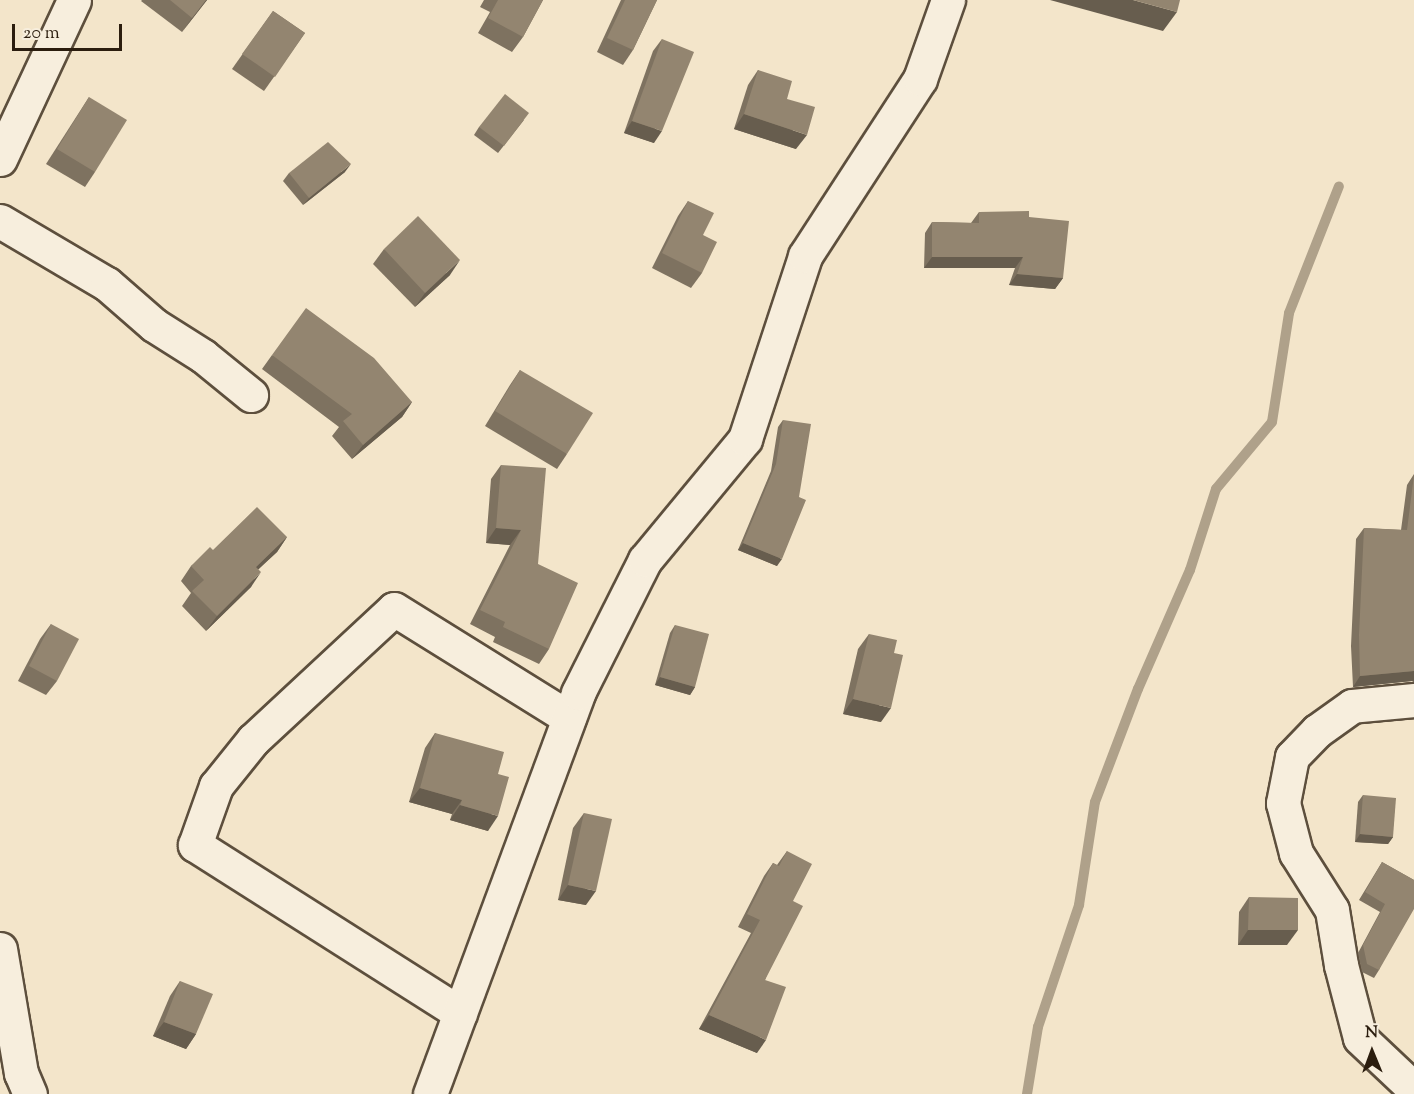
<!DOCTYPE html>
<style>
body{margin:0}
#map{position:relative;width:1414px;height:1094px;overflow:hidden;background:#f3e5ca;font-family:"Sorts Mill Goudy",serif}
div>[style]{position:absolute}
.stream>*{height:10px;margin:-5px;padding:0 5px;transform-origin:5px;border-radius:5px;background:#afa18a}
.roads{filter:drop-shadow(2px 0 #5d4f3d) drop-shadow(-2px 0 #5d4f3d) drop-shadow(0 2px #5d4f3d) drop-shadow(0 -2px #5d4f3d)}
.minor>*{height:33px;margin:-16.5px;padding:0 16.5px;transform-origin:16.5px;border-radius:16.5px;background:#f7eedd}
.wall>*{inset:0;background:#7e7260}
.shaded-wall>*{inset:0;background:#675d4e}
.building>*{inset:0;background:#938570}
span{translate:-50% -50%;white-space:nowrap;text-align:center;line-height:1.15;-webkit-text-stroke:4.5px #f7eedd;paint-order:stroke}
.north{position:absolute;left:1342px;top:1022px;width:60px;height:60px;-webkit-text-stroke:4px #f7eedd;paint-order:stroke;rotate:359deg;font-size:16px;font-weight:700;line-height:24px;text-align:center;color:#2b1d0e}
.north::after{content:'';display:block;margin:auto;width:21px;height:27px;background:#2b1d0e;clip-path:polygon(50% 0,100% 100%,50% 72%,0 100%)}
.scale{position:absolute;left:12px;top:24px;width:110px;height:27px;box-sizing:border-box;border:3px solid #2b1d0e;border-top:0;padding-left:8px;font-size:18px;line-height:21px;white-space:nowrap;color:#2b1d0e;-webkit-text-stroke:4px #f7eedd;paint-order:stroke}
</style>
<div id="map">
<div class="stream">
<i style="left:1027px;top:1094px;width:68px;rotate:-80.7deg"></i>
<i style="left:1038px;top:1027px;width:129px;rotate:-71.4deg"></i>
<i style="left:1079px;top:905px;width:104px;rotate:-81.2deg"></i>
<i style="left:1095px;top:802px;width:121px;rotate:-69.2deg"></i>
<i style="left:1138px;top:689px;width:130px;rotate:-66.4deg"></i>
<i style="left:1190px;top:570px;width:85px;rotate:-72.2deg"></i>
<i style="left:1216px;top:489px;width:87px;rotate:-50.1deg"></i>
<i style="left:1272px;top:422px;width:110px;rotate:-81.1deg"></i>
<i style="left:1289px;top:313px;width:136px;rotate:-68.5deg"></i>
</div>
<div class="roads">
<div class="minor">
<i style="left:0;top:159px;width:175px;rotate:-65deg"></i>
<i style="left:0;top:221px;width:124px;rotate:30.5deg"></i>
<i style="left:107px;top:284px;width:62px;rotate:41.1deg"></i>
<i style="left:154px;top:325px;width:58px;rotate:32.3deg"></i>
<i style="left:203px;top:356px;width:62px;rotate:39.1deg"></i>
<i style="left:1414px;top:700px;width:62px;rotate:174.5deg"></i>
<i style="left:1352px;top:706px;width:43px;rotate:144.5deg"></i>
<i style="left:1317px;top:731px;width:36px;rotate:134deg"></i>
<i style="left:1292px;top:757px;width:47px;rotate:101.1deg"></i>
<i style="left:1283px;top:803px;width:52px;rotate:75.4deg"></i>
<i style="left:1296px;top:853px;width:67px;rotate:57.7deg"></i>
<i style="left:1332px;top:910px;width:56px;rotate:80.7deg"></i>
<i style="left:1341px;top:965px;width:75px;rotate:75.4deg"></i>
<i style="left:1360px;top:1038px;width:74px;rotate:43.4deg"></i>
<i style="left:0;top:949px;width:126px;rotate:80.4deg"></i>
<i style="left:21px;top:1073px;width:23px;rotate:67deg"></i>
<i style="left:460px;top:1013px;width:314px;rotate:-147.6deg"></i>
<i style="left:195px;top:845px;width:63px;rotate:-70.4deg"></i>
<i style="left:216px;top:786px;width:59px;rotate:-51.2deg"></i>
<i style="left:253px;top:740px;width:192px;rotate:-42.9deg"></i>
<i style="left:394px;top:609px;width:206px;rotate:31.9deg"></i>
<i style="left:430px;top:1094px;width:427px;rotate:-69.7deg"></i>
<i style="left:578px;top:693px;width:149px;rotate:-63.3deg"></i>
<i style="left:645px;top:560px;width:157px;rotate:-50.4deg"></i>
<i style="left:745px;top:439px;width:193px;rotate:-71.8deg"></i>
<i style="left:805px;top:256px;width:211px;rotate:-57deg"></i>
<i style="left:920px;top:79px;width:84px;rotate:-70.5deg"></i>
</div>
</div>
<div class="wall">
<i style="clip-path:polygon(142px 0,207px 0,182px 32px,141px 1px)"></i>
<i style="clip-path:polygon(484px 0,543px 0,523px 37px,512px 52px,478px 33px,490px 12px,480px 7px)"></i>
<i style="clip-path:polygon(621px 0,657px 0,633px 50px,623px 65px,597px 52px)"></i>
<i style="clip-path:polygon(273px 11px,305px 33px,264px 91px,232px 69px)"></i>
<i style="clip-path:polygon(662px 39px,654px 143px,624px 133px,653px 51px)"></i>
<i style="clip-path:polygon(758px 70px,787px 99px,796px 149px,734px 129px,748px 85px)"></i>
<i style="clip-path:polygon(89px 97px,95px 172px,85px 187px,46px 164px)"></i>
<i style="clip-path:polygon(524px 120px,498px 153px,474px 135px,479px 127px)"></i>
<i style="clip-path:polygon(345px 172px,303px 205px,283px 181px,289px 173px)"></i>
<i style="clip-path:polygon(688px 201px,703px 235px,702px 273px,691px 288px,652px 268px,678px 216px)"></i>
<i style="clip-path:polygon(979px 212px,1029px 217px,1063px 278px,1055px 289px,1009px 285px,1015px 268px,924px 268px,925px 233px,932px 222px,971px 223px)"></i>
<i style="clip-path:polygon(384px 249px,450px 275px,415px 307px,373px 264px)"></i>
<i style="clip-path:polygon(272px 355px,412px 402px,402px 417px,352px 459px,332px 436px,339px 427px,262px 369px)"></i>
<i style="clip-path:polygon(520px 370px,567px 454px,557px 469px,485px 426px,510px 385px)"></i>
<i style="clip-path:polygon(783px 420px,799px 497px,777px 566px,738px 550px,771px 471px,778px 427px)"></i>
<i style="clip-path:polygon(501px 465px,538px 564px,549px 649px,539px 664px,493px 642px,495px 637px,470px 624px,510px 545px,486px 543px,491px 479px)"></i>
<i style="clip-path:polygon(1414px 474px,1414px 682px,1412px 681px,1353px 687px,1351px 646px,1356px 539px,1364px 528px,1401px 530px,1407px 485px)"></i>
<i style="clip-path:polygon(287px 537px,277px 552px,258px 569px,251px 587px,206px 631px,182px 606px,191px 593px,181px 581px,191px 566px,213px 550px)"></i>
<i style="clip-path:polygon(51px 624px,57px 681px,46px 695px,18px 681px,40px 639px)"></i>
<i style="clip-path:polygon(675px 625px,695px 687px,690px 695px,655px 685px,670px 633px)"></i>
<i style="clip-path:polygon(869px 634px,881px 722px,843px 714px,858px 649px)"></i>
<i style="clip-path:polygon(435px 733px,498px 774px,488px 831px,450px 820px,452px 814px,409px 802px,425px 748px)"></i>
<i style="clip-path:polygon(1363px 795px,1393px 837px,1388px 844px,1355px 842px,1358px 802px)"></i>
<i style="clip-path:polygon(584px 813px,586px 905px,558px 900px,573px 828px)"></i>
<i style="clip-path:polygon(787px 851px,793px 901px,765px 980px,757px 1053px,699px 1029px,751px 933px,738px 927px,764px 876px,773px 863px,777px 865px)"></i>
<i style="clip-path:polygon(1382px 862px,1414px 880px,1379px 970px,1374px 978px,1362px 972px,1358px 953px,1380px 912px,1359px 900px)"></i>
<i style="clip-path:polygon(1249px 897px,1287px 945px,1238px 945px,1239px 912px)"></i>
<i style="clip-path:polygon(180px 981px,196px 1034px,186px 1049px,153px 1036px,170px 996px)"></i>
</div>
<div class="shaded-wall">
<i style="clip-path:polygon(206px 0,207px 0,182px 32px,192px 18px)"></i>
<i style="clip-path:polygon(1050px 0,1133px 0,1177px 12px,1163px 31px)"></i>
<i style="clip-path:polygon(744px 114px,807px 135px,796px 149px,734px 129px)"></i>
<i style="clip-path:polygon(632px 121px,662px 131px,654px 143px,624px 133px)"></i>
<i style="clip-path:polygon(351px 164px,345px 172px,303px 205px,309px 198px)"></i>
<i style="clip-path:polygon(932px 257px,1023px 257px,1015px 268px,924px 268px)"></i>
<i style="clip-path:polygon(460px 260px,450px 275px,415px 307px,425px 293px)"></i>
<i style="clip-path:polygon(1017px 274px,1063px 278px,1055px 289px,1009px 285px)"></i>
<i style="clip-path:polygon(412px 402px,402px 417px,352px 459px,363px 445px)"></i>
<i style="clip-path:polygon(496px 528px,521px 530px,510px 545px,486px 543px)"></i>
<i style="clip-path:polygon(287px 537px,277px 552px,245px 582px,256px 567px)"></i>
<i style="clip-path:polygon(743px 543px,782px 559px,777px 566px,738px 550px)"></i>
<i style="clip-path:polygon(261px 572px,251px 587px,206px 631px,217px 616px)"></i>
<i style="clip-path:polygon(1414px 671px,1414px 682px,1412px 681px,1353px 687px,1360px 676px)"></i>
<i style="clip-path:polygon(660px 677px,695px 687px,690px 695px,655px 685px)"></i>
<i style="clip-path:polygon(853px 699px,891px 708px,881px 722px,843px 714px)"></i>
<i style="clip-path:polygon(420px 788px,462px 800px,452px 814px,409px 802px)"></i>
<i style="clip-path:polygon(460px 805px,498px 816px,488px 831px,450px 820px)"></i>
<i style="clip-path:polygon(1360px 834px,1393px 837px,1388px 844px,1355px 842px)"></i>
<i style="clip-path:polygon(568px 885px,596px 891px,586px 905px,558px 900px)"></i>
<i style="clip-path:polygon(1248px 930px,1298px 930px,1287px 945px,1238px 945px)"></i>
<i style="clip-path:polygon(709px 1015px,766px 1040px,757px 1053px,699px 1029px)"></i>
<i style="clip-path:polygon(164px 1022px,196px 1034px,186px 1049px,153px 1036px)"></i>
</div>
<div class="building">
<i style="clip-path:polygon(170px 0,206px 0,192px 18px)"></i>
<i style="clip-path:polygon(498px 0,543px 0,523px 37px,488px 18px)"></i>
<i style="clip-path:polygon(625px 0,657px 0,633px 50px,607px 38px)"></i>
<i style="clip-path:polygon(1133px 0,1180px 0,1177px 12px)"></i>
<i style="clip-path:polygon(273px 11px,305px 33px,275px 77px,242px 54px)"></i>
<i style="clip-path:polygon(662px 39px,694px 52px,662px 131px,632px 121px)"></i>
<i style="clip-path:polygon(758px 70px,792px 81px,787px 99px,815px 107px,807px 135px,744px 114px)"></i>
<i style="clip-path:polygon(505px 94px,529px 113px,504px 146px,479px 127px)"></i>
<i style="clip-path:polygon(89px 97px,127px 120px,95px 172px,57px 149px)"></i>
<i style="clip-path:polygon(328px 142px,351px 164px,309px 198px,289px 173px)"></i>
<i style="clip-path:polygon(688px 201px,714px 213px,703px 235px,717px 242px,702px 273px,662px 253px)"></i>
<i style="clip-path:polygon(1029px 211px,1029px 217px,1069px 221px,1063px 278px,1017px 274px,1023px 257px,932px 257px,932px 222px,979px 223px,979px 212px)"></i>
<i style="clip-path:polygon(418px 216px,460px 260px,425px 293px,384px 249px)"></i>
<i style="clip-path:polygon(306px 308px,374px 358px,412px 402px,363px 445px,343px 421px,352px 414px,272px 355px)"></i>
<i style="clip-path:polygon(520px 370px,593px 413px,567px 454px,495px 411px)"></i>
<i style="clip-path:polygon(783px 420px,811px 424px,799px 497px,806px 500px,782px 559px,743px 543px,776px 464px)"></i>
<i style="clip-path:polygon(501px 465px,546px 468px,538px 564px,578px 583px,549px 649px,503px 627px,505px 622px,480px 610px,521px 530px,496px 528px)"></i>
<i style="clip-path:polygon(1414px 475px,1414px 671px,1360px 676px,1359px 635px,1364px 528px,1407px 530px)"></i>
<i style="clip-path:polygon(257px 507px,287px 537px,256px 567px,261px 572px,217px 616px,192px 591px,204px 580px,191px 566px,210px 547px,213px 550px)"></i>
<i style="clip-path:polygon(51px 624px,79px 639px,57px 681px,29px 666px)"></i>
<i style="clip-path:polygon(675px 625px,709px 634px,695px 687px,660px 677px)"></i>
<i style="clip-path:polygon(869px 634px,897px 640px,894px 653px,903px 655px,891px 708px,853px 699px)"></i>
<i style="clip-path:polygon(435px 733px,504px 752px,498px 774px,509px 777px,498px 816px,460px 805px,462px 800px,420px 788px)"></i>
<i style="clip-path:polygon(1363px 795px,1396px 798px,1393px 837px,1360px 834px)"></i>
<i style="clip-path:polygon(584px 813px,612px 819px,596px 891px,568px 885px)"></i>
<i style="clip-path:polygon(787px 851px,812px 864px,793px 901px,803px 906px,765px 980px,786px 987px,766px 1040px,709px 1015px,760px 920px,747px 914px,773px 863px,779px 866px)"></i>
<i style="clip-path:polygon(1382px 862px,1414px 880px,1414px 909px,1379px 970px,1367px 964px,1363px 945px,1385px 904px,1365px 892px)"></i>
<i style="clip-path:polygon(1249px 897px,1298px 898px,1298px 930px,1248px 930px)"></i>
<i style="clip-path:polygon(180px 981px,213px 994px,196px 1034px,164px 1022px)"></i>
</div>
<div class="north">N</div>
<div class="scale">20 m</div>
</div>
